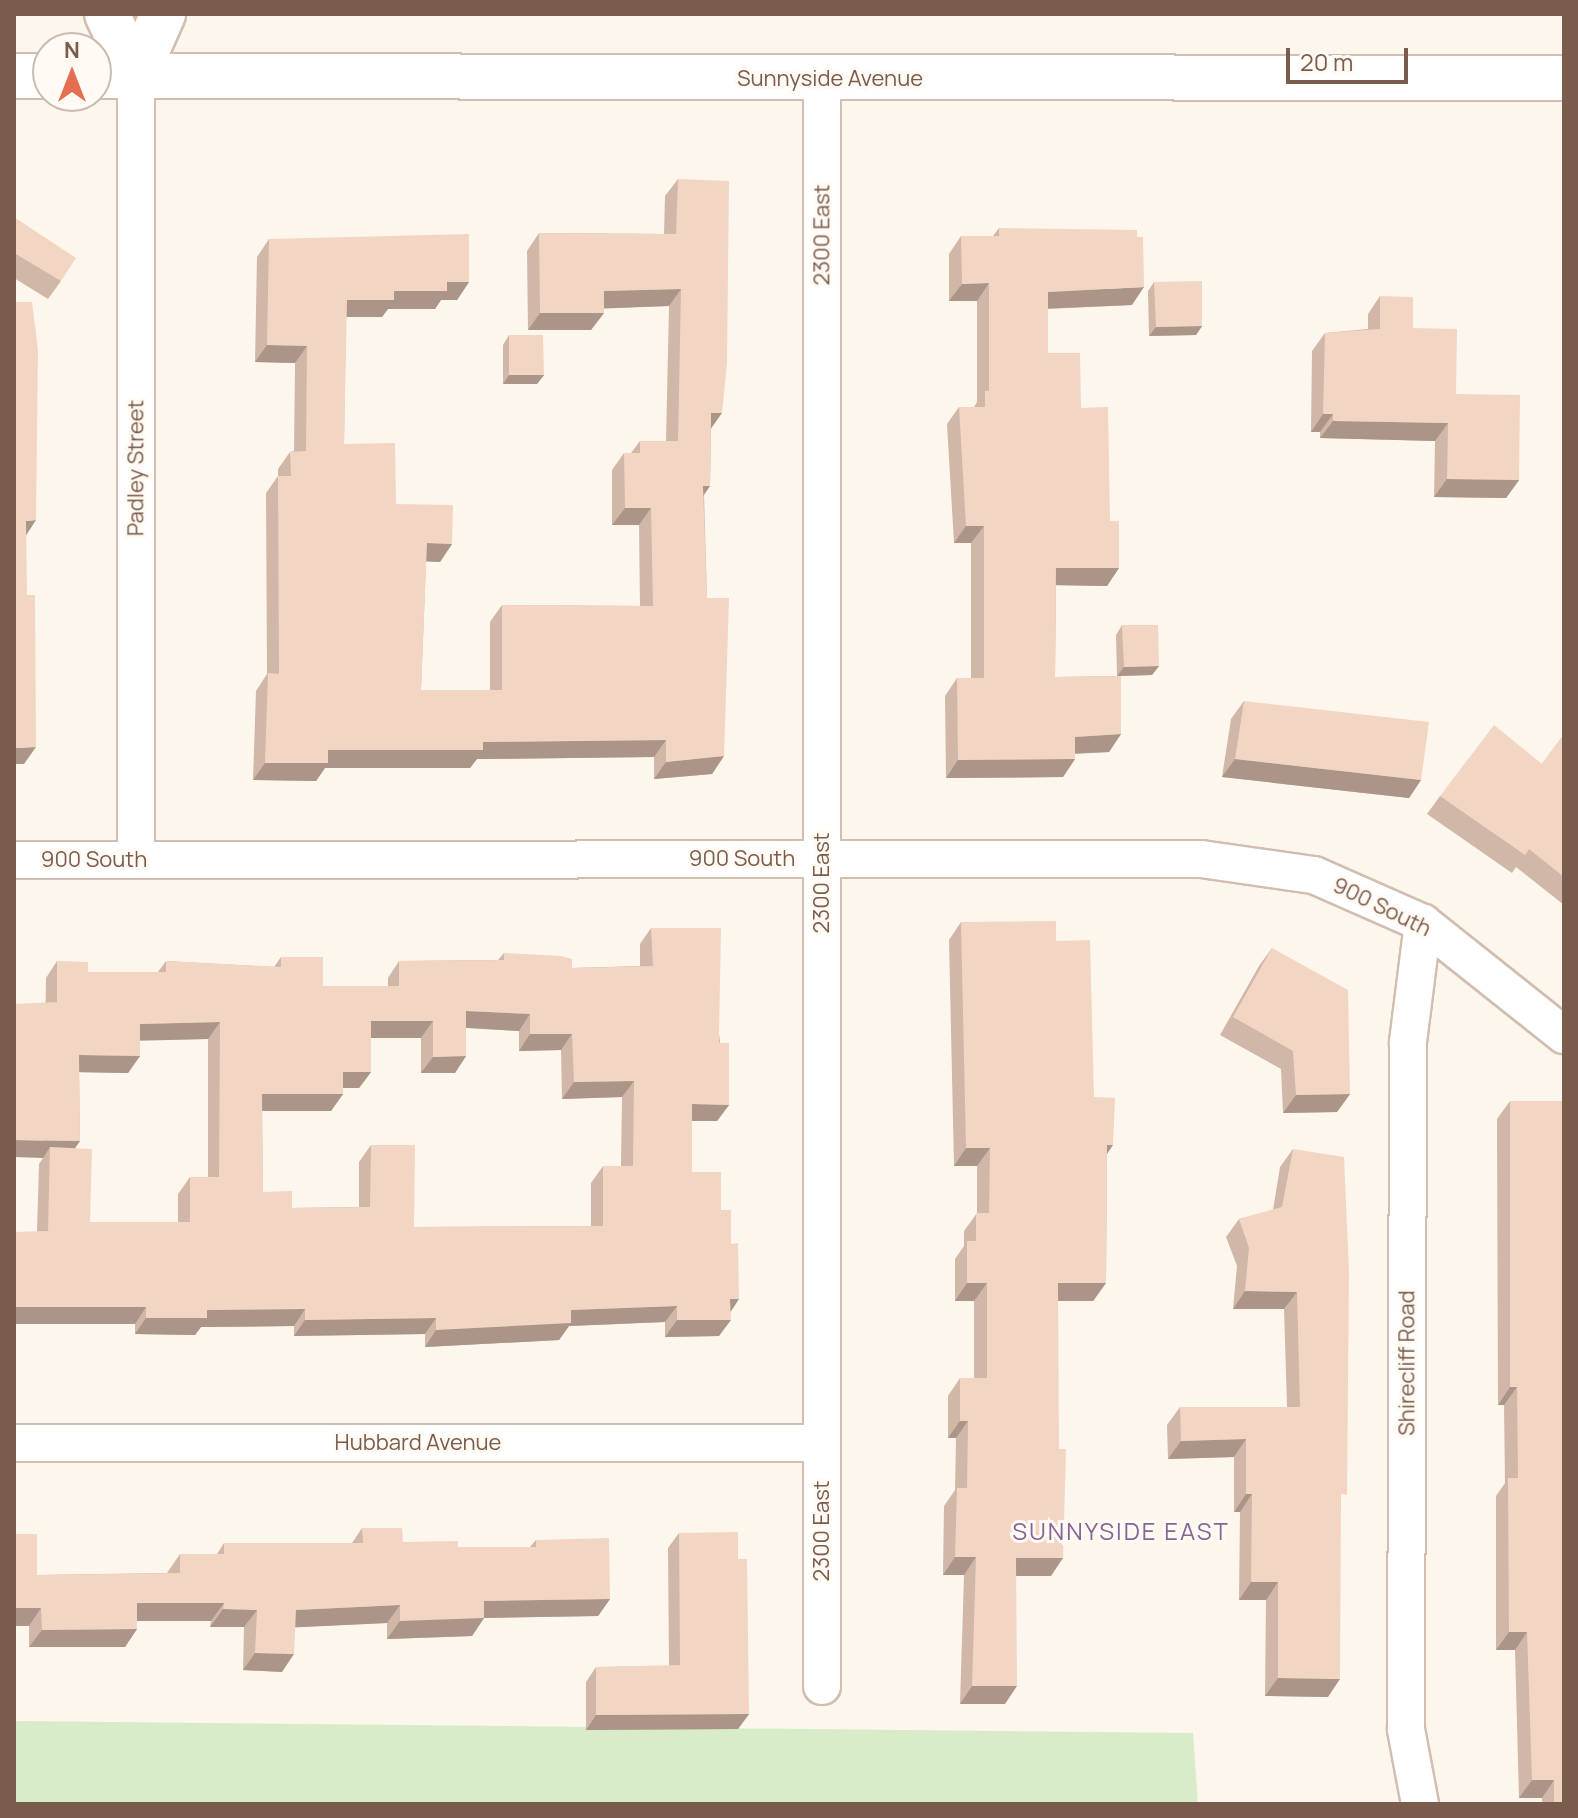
<!DOCTYPE html>
<style>
body{margin:0}
#map{position:relative;width:1578px;height:1818px;overflow:hidden;background:#fdf6ec;font-family:Manrope,sans-serif}
div>[style]{position:absolute}
.green>*{inset:0;background:#d8ecc9}
.roads{filter:drop-shadow(2px 0 #d1beb0) drop-shadow(-2px 0 #d1beb0) drop-shadow(0 2px #d1beb0) drop-shadow(0 -2px #d1beb0)}
.minor>*{height:36px;margin:-18px;padding:0 18px;transform-origin:18px;border-radius:18px;background:#fff}
.tertiary>*{height:44px;margin:-22px;padding:0 22px;transform-origin:22px;border-radius:22px;background:#fff}
.secondary>*{height:44px;margin:-22px;padding:0 22px;transform-origin:22px;border-radius:22px;background:#fff}
.wall>*{inset:0;background:#d1b7a8}
.shaded-wall>*{inset:0;background:#aa9588}
.building>*{inset:0;background:#f3d5c3}
span{translate:-50% -50%;white-space:nowrap;text-align:center;line-height:1.15;-webkit-text-stroke:6px #fffaf3;paint-order:stroke}
.street-label{font-size:22px;color:#7a5c4d}
.neighbourhood-label{font-size:24px;color:#846695;letter-spacing:2px}
.frame{position:absolute;inset:0;border:16px solid #7a5c4d;pointer-events:none}
.north{position:absolute;left:32px;top:32px;width:80px;height:80px;box-sizing:border-box;background:#fffaf3;border:2px solid #cabbb1;border-radius:50%;rotate:0deg;font-size:22px;font-weight:700;line-height:32px;text-align:center;color:#7a5c4d}
.north::after{content:'';display:block;margin:auto;width:28px;height:36px;background:#e76f51;clip-path:polygon(50% 0,100% 100%,50% 72%,0 100%)}
.scale{position:absolute;left:1286px;top:48px;width:122px;height:36px;box-sizing:border-box;border:4px solid #7a5c4d;border-top:0;padding-left:10px;font-size:24px;line-height:28px;white-space:nowrap;color:#7a5c4d;-webkit-text-stroke:6px #fffaf3;paint-order:stroke}
</style>
<div id="map">
<div class="green">
<i style="clip-path:polygon(14px 1721px,1193px 1733px,1198px 1804px,14px 1804px)"></i>
</div>
<div class="roads">
<div class="minor">
<i style="left:136px;top:75px;width:785px;rotate:90deg"></i>
<i style="left:822px;top:79px;width:1607px;rotate:90deg"></i>
<i style="left:14px;top:860px;width:1187px;rotate:-0.05deg"></i>
<i style="left:1201px;top:859px;width:114px;rotate:8.1deg"></i>
<i style="left:1314px;top:875px;width:119px;rotate:23.8deg"></i>
<i style="left:1423px;top:923px;width:180px;rotate:38.5deg"></i>
<i style="left:14px;top:1443px;width:808px"></i>
<i style="left:1420px;top:1804px;width:76px;rotate:-100.6deg"></i>
<i style="left:1406px;top:1729px;width:687px;rotate:-89.83deg"></i>
<i style="left:1408px;top:1042px;width:120px;rotate:-82.8deg"></i>
</div>
<div class="tertiary">
<i style="left:107px;top:14px;width:68px;rotate:64.6deg"></i>
<i style="left:136px;top:75px;width:67px;rotate:-66.1deg"></i>
</div>
<div class="secondary">
<i style="left:14px;top:76px;width:34px"></i>
<i style="left:96px;top:76px;width:1468px;rotate:0.08deg"></i>
</div>
</div>
<div class="wall">
<i style="clip-path:polygon(678px 179px,711px 430px,710px 486px,704px 495px,707px 598px,724px 756px,712px 774px,654px 779px,654px 757px,477px 759px,470px 768px,325px 768px,316px 781px,253px 780px,256px 691px,267px 674px,266px 493px,278px 476px,278px 469px,290px 452px,294px 451px,295px 363px,255px 362px,257px 257px,269px 239px,469px 282px,457px 300px,441px 300px,435px 309px,388px 309px,382px 317px,346px 317px,344px 444px,396px 504px,452px 544px,440px 562px,426px 561px,421px 690px,490px 690px,490px 622px,502px 605px,640px 606px,639px 525px,612px 525px,612px 470px,624px 453px,631px 453px,640px 441px,666px 441px,669px 306px,604px 308px,604px 313px,591px 330px,528px 330px,527px 251px,539px 233px,664px 234px,665px 196px)"></i>
<i style="clip-path:polygon(14px 217px,61px 281px,48px 299px,14px 278px)"></i>
<i style="clip-path:polygon(999px 228px,1132px 305px,1048px 309px,1048px 353px,1081px 408px,1110px 521px,1119px 568px,1107px 586px,1056px 585px,1055px 677px,1117px 676px,1116px 635px,1122px 625px,1159px 666px,1152px 675px,1121px 676px,1121px 734px,1109px 752px,1075px 754px,1075px 759px,1063px 777px,946px 778px,945px 696px,957px 678px,971px 678px,971px 543px,954px 543px,947px 424px,959px 407px,974px 407px,977px 402px,977px 301px,949px 301px,949px 254px,961px 236px,993px 236px)"></i>
<i style="clip-path:polygon(1154px 282px,1202px 326px,1196px 335px,1149px 336px,1148px 291px)"></i>
<i style="clip-path:polygon(1380px 296px,1413px 328px,1456px 394px,1519px 480px,1506px 498px,1434px 497px,1435px 441px,1320px 438px,1320px 432px,1311px 432px,1312px 351px,1325px 333px,1368px 329px,1368px 314px)"></i>
<i style="clip-path:polygon(509px 335px,544px 375px,537px 384px,503px 384px,503px 345px)"></i>
<i style="clip-path:polygon(1244px 701px,1421px 780px,1409px 798px,1222px 777px,1231px 719px)"></i>
<i style="clip-path:polygon(1564px 734px,1564px 905px,1516px 867px,1512px 873px,1427px 814px,1440px 796px,1542px 764px)"></i>
<i style="clip-path:polygon(961px 922px,1056px 941px,1107px 1155px,1106px 1283px,1093px 1301px,1058px 1301px,1051px 1576px,1016px 1576px,1005px 1704px,960px 1704px,964px 1575px,943px 1575px,944px 1506px,955px 1490px,956px 1438px,948px 1438px,948px 1396px,960px 1378px,974px 1378px,974px 1301px,955px 1301px,955px 1259px,964px 1246px,964px 1231px,977px 1213px,977px 1166px,954px 1166px,949px 940px)"></i>
<i style="clip-path:polygon(evenodd,651px 928px,719px 1034px,729px 1105px,717px 1121px,692px 1121px,692px 1172px,721px 1210px,730px 1312px,719px 1336px,665px 1337px,665px 1322px,569px 1326px,559px 1340px,425px 1347px,425px 1334px,294px 1336px,294px 1326px,201px 1327px,195px 1335px,135px 1334px,135px 1324px,37px 1231px,39px 1164px,43px 1158px,46px 978px,57px 961px,88px 972px,158px 972px,166px 961px,274px 967px,281px 957px,323px 986px,388px 986px,388px 978px,399px 961px,498px 960px,504px 953px,572px 968px,640px 966px,640px 944px,651px 928px,466px 1028px,519px 1031px,519px 1051px,561px 1050px,562px 1099px,622px 1097px,621px 1166px,603px 1166px,591px 1183px,591px 1226px,414px 1227px,371px 1145px,359px 1162px,359px 1207px,292px 1208px,263px 1192px,262px 1111px,331px 1111px,343px 1094px,343px 1088px,359px 1088px,371px 1072px,371px 1038px,421px 1038px,421px 1073px,455px 1073px,466px 1056px,466px 1028px,651px 928px,208px 1039px,208px 1177px,190px 1177px,178px 1194px,178px 1222px,90px 1222px,75px 1148px,80px 1141px,79px 1072px,128px 1073px,140px 1056px,140px 1040px,208px 1039px)"></i>
<i style="clip-path:polygon(1272px 948px,1350px 1094px,1337px 1112px,1283px 1113px,1281px 1069px,1220px 1035px,1259px 966px)"></i>
<i style="clip-path:polygon(1510px 1101px,1564px 1804px,1542px 1804px,1542px 1798px,1519px 1798px,1515px 1650px,1496px 1650px,1496px 1496px,1505px 1483px,1504px 1405px,1498px 1405px,1497px 1119px)"></i>
<i style="clip-path:polygon(1293px 1149px,1341px 1502px,1328px 1697px,1265px 1696px,1266px 1600px,1239px 1600px,1240px 1512px,1234px 1512px,1234px 1457px,1168px 1459px,1167px 1425px,1180px 1407px,1287px 1407px,1284px 1309px,1233px 1309px,1237px 1266px,1226px 1237px,1239px 1219px,1273px 1210px,1280px 1167px)"></i>
<i style="clip-path:polygon(362px 1528px,403px 1542px,458px 1547px,530px 1547px,536px 1540px,610px 1599px,598px 1616px,484px 1618px,472px 1636px,387px 1639px,387px 1623px,295px 1627px,282px 1672px,243px 1670px,244px 1627px,210px 1627px,211px 1621px,137px 1621px,137px 1629px,125px 1647px,29px 1647px,29px 1626px,14px 1626px,14px 1534px,37px 1575px,167px 1573px,180px 1554px,217px 1554px,224px 1543px,352px 1543px)"></i>
<i style="clip-path:polygon(679px 1533px,738px 1559px,749px 1714px,738px 1729px,586px 1730px,586px 1682px,596px 1667px,669px 1666px,668px 1548px)"></i>
</div>
<div class="shaded-wall">
<i style="clip-path:polygon(447px 282px,469px 282px,457px 300px,441px 300px,435px 309px,388px 309px,382px 317px,334px 317px,347px 300px)"></i>
<i style="clip-path:polygon(989px 283px,977px 301px,949px 301px,962px 284px)"></i>
<i style="clip-path:polygon(1144px 287px,1132px 305px,1036px 309px,1048px 292px)"></i>
<i style="clip-path:polygon(681px 289px,669px 306px,591px 309px,604px 291px)"></i>
<i style="clip-path:polygon(540px 313px,604px 313px,591px 330px,528px 330px)"></i>
<i style="clip-path:polygon(1202px 326px,1196px 335px,1149px 336px,1156px 327px)"></i>
<i style="clip-path:polygon(267px 345px,307px 346px,295px 363px,255px 362px)"></i>
<i style="clip-path:polygon(509px 375px,544px 375px,537px 384px,503px 384px)"></i>
<i style="clip-path:polygon(711px 413px,722px 413px,710px 430px)"></i>
<i style="clip-path:polygon(1323px 414px,1333px 414px,1320px 432px,1311px 432px)"></i>
<i style="clip-path:polygon(1333px 421px,1448px 423px,1435px 441px,1320px 438px)"></i>
<i style="clip-path:polygon(1447px 479px,1519px 480px,1506px 498px,1434px 497px)"></i>
<i style="clip-path:polygon(703px 486px,710px 486px,698px 503px)"></i>
<i style="clip-path:polygon(625px 508px,651px 508px,639px 525px,612px 525px)"></i>
<i style="clip-path:polygon(36px 520px,25px 537px,26px 521px)"></i>
<i style="clip-path:polygon(966px 526px,984px 526px,971px 543px,954px 543px)"></i>
<i style="clip-path:polygon(427px 543px,452px 544px,440px 562px,415px 561px)"></i>
<i style="clip-path:polygon(1056px 568px,1119px 568px,1107px 586px,1044px 585px)"></i>
<i style="clip-path:polygon(1159px 666px,1152px 675px,1117px 676px,1124px 667px)"></i>
<i style="clip-path:polygon(1121px 734px,1109px 752px,1063px 754px,1075px 737px)"></i>
<i style="clip-path:polygon(666px 740px,654px 757px,477px 759px,470px 768px,325px 768px,316px 781px,253px 780px,265px 763px,328px 750px,483px 742px)"></i>
<i style="clip-path:polygon(36px 747px,24px 764px,14px 764px,14px 748px)"></i>
<i style="clip-path:polygon(724px 756px,712px 774px,654px 779px,666px 762px)"></i>
<i style="clip-path:polygon(1075px 759px,1063px 777px,946px 778px,958px 760px)"></i>
<i style="clip-path:polygon(1235px 759px,1421px 780px,1409px 798px,1222px 777px)"></i>
<i style="clip-path:polygon(466px 1011px,530px 1014px,519px 1031px,454px 1027px)"></i>
<i style="clip-path:polygon(371px 1021px,433px 1021px,421px 1038px,359px 1038px)"></i>
<i style="clip-path:polygon(220px 1022px,208px 1039px,128px 1041px,140px 1024px)"></i>
<i style="clip-path:polygon(530px 1034px,572px 1034px,561px 1050px,519px 1051px)"></i>
<i style="clip-path:polygon(79px 1055px,140px 1056px,128px 1073px,67px 1072px)"></i>
<i style="clip-path:polygon(466px 1056px,455px 1073px,421px 1073px,433px 1057px)"></i>
<i style="clip-path:polygon(343px 1072px,371px 1072px,359px 1088px,331px 1088px)"></i>
<i style="clip-path:polygon(634px 1081px,622px 1097px,562px 1099px,574px 1082px)"></i>
<i style="clip-path:polygon(262px 1094px,343px 1094px,331px 1111px,250px 1111px)"></i>
<i style="clip-path:polygon(1350px 1094px,1337px 1112px,1283px 1113px,1296px 1095px)"></i>
<i style="clip-path:polygon(692px 1104px,729px 1105px,717px 1121px,681px 1121px)"></i>
<i style="clip-path:polygon(14px 1140px,80px 1141px,68px 1158px,50px 1147px,43px 1158px,14px 1157px)"></i>
<i style="clip-path:polygon(1107px 1145px,1113px 1145px,1101px 1163px)"></i>
<i style="clip-path:polygon(966px 1148px,990px 1148px,977px 1166px,954px 1166px)"></i>
<i style="clip-path:polygon(967px 1283px,987px 1283px,974px 1301px,955px 1301px)"></i>
<i style="clip-path:polygon(1058px 1283px,1106px 1283px,1093px 1301px,1045px 1301px)"></i>
<i style="clip-path:polygon(1245px 1291px,1297px 1292px,1284px 1309px,1233px 1309px)"></i>
<i style="clip-path:polygon(730px 1299px,739px 1299px,728px 1316px)"></i>
<i style="clip-path:polygon(677px 1306px,665px 1322px,569px 1326px,559px 1340px,425px 1347px,436px 1330px,571px 1310px)"></i>
<i style="clip-path:polygon(14px 1307px,146px 1307px,135px 1324px,14px 1324px)"></i>
<i style="clip-path:polygon(305px 1309px,294px 1326px,201px 1327px,195px 1335px,135px 1334px,146px 1318px,207px 1310px)"></i>
<i style="clip-path:polygon(436px 1318px,425px 1334px,294px 1336px,305px 1320px)"></i>
<i style="clip-path:polygon(677px 1320px,731px 1320px,719px 1336px,665px 1337px)"></i>
<i style="clip-path:polygon(1510px 1387px,1517px 1387px,1504px 1405px,1498px 1405px)"></i>
<i style="clip-path:polygon(960px 1421px,968px 1421px,956px 1438px,948px 1438px)"></i>
<i style="clip-path:polygon(1246px 1439px,1234px 1457px,1168px 1459px,1181px 1441px)"></i>
<i style="clip-path:polygon(1246px 1494px,1252px 1494px,1240px 1512px,1234px 1512px)"></i>
<i style="clip-path:polygon(955px 1557px,976px 1557px,964px 1575px,943px 1575px)"></i>
<i style="clip-path:polygon(1016px 1558px,1063px 1558px,1051px 1576px,1004px 1576px)"></i>
<i style="clip-path:polygon(1251px 1582px,1278px 1582px,1266px 1600px,1239px 1600px)"></i>
<i style="clip-path:polygon(610px 1599px,598px 1616px,484px 1618px,472px 1636px,387px 1639px,400px 1621px,484px 1601px)"></i>
<i style="clip-path:polygon(137px 1603px,224px 1603px,211px 1621px,124px 1621px)"></i>
<i style="clip-path:polygon(400px 1605px,387px 1623px,283px 1628px,296px 1610px)"></i>
<i style="clip-path:polygon(14px 1608px,41px 1608px,29px 1626px,14px 1626px)"></i>
<i style="clip-path:polygon(223px 1609px,257px 1610px,244px 1627px,210px 1627px)"></i>
<i style="clip-path:polygon(137px 1629px,125px 1647px,29px 1647px,42px 1630px)"></i>
<i style="clip-path:polygon(1509px 1632px,1527px 1632px,1515px 1650px,1496px 1650px)"></i>
<i style="clip-path:polygon(255px 1653px,294px 1654px,282px 1672px,243px 1670px)"></i>
<i style="clip-path:polygon(1278px 1678px,1340px 1679px,1328px 1697px,1265px 1696px)"></i>
<i style="clip-path:polygon(972px 1686px,1017px 1686px,1005px 1704px,960px 1704px)"></i>
<i style="clip-path:polygon(749px 1714px,738px 1729px,586px 1730px,596px 1715px)"></i>
<i style="clip-path:polygon(1532px 1780px,1554px 1780px,1542px 1798px,1519px 1798px)"></i>
</div>
<div class="building">
<i style="clip-path:polygon(678px 179px,729px 181px,727px 363px,722px 413px,711px 413px,710px 486px,703px 486px,707px 598px,729px 598px,724px 756px,666px 762px,666px 740px,483px 742px,483px 750px,328px 750px,328px 763px,265px 763px,268px 673px,279px 674px,278px 476px,291px 476px,290px 452px,306px 451px,307px 346px,267px 345px,269px 239px,469px 234px,469px 282px,447px 282px,447px 291px,394px 291px,394px 300px,347px 300px,344px 444px,395px 443px,396px 504px,453px 505px,452px 544px,427px 543px,421px 690px,502px 690px,502px 605px,653px 606px,651px 508px,625px 508px,624px 453px,640px 453px,640px 441px,678px 441px,681px 289px,604px 291px,604px 313px,540px 313px,539px 233px,676px 234px)"></i>
<i style="clip-path:polygon(14px 217px,76px 258px,61px 281px,14px 253px)"></i>
<i style="clip-path:polygon(999px 228px,1137px 230px,1137px 237px,1143px 237px,1144px 287px,1048px 292px,1048px 353px,1080px 353px,1081px 408px,1108px 407px,1110px 521px,1119px 521px,1119px 568px,1056px 568px,1055px 677px,1121px 676px,1121px 734px,1075px 737px,1075px 759px,958px 760px,957px 678px,984px 678px,984px 526px,966px 526px,959px 407px,985px 407px,985px 391px,989px 391px,989px 283px,962px 284px,961px 236px,999px 236px)"></i>
<i style="clip-path:polygon(1202px 281px,1202px 326px,1156px 327px,1154px 282px)"></i>
<i style="clip-path:polygon(1380px 296px,1413px 297px,1413px 328px,1457px 329px,1456px 394px,1520px 395px,1519px 480px,1447px 479px,1448px 423px,1333px 421px,1333px 414px,1323px 414px,1325px 333px,1380px 329px)"></i>
<i style="clip-path:polygon(14px 302px,32px 302px,38px 350px,36px 520px,26px 521px,27px 595px,35px 595px,36px 747px,14px 748px)"></i>
<i style="clip-path:polygon(509px 335px,543px 335px,544px 375px,509px 375px)"></i>
<i style="clip-path:polygon(1122px 625px,1158px 625px,1159px 666px,1124px 667px)"></i>
<i style="clip-path:polygon(1244px 701px,1429px 722px,1421px 780px,1235px 759px)"></i>
<i style="clip-path:polygon(1494px 725px,1542px 764px,1564px 734px,1564px 877px,1529px 849px,1525px 855px,1440px 796px)"></i>
<i style="clip-path:polygon(1056px 921px,1056px 941px,1090px 940px,1094px 1097px,1115px 1098px,1113px 1145px,1107px 1145px,1106px 1283px,1058px 1283px,1059px 1449px,1066px 1449px,1063px 1558px,1016px 1558px,1017px 1686px,972px 1686px,976px 1557px,955px 1557px,957px 1488px,967px 1488px,968px 1421px,960px 1421px,960px 1378px,987px 1378px,987px 1283px,967px 1283px,967px 1241px,976px 1241px,976px 1213px,989px 1213px,990px 1148px,966px 1148px,961px 922px)"></i>
<i style="clip-path:polygon(evenodd,651px 928px,721px 928px,719px 1034px,719px 1043px,729px 1043px,729px 1105px,692px 1104px,692px 1172px,721px 1172px,721px 1210px,731px 1210px,731px 1244px,738px 1243px,739px 1299px,730px 1299px,731px 1320px,677px 1320px,677px 1306px,571px 1310px,571px 1323px,436px 1330px,436px 1318px,305px 1320px,305px 1309px,207px 1310px,207px 1318px,146px 1318px,146px 1307px,14px 1307px,14px 1232px,48px 1231px,50px 1147px,92px 1149px,90px 1222px,190px 1222px,190px 1177px,219px 1177px,220px 1022px,140px 1024px,140px 1056px,79px 1055px,80px 1141px,14px 1140px,14px 1004px,57px 1002px,57px 961px,88px 962px,88px 972px,166px 972px,166px 961px,281px 967px,281px 957px,323px 957px,323px 986px,399px 986px,399px 961px,504px 960px,504px 953px,561px 956px,572px 959px,572px 968px,653px 966px,651px 928px,466px 1011px,530px 1014px,530px 1034px,572px 1034px,574px 1082px,634px 1081px,633px 1166px,603px 1166px,603px 1226px,414px 1227px,415px 1145px,371px 1145px,370px 1207px,292px 1208px,292px 1191px,263px 1192px,262px 1094px,343px 1094px,343px 1072px,371px 1072px,371px 1021px,433px 1021px,433px 1057px,466px 1056px,466px 1011px)"></i>
<i style="clip-path:polygon(1272px 948px,1348px 990px,1350px 1094px,1296px 1095px,1293px 1051px,1233px 1017px)"></i>
<i style="clip-path:polygon(1510px 1101px,1564px 1101px,1564px 1804px,1554px 1804px,1554px 1780px,1532px 1780px,1527px 1632px,1509px 1632px,1508px 1478px,1518px 1478px,1517px 1387px,1510px 1387px)"></i>
<i style="clip-path:polygon(1293px 1149px,1344px 1157px,1349px 1272px,1347px 1495px,1341px 1494px,1340px 1679px,1278px 1678px,1278px 1582px,1251px 1582px,1252px 1494px,1246px 1494px,1246px 1439px,1181px 1441px,1180px 1407px,1300px 1407px,1297px 1292px,1245px 1291px,1249px 1248px,1239px 1219px,1282px 1207px)"></i>
<i style="clip-path:polygon(362px 1528px,402px 1528px,403px 1542px,458px 1541px,458px 1547px,536px 1547px,536px 1540px,609px 1538px,610px 1599px,484px 1601px,484px 1618px,400px 1621px,400px 1605px,296px 1610px,294px 1654px,255px 1653px,257px 1610px,223px 1609px,224px 1603px,137px 1603px,137px 1629px,42px 1630px,41px 1608px,14px 1608px,14px 1534px,37px 1534px,37px 1575px,180px 1573px,180px 1554px,224px 1554px,224px 1543px,363px 1543px)"></i>
<i style="clip-path:polygon(738px 1532px,738px 1559px,747px 1559px,749px 1714px,596px 1715px,596px 1667px,680px 1665px,679px 1533px)"></i>
</div>
<div class="street-label">
<span style="left:830px;top:79px">Sunnyside Avenue</span>
<span style="left:822px;top:235px;rotate:-90deg">2300 East</span>
<span style="left:136px;top:468px;rotate:-90deg">Padley Street</span>
<span style="left:742px;top:859px">900 South</span>
<span style="left:94px;top:860px">900 South</span>
<span style="left:822px;top:883px;rotate:-90deg">2300 East</span>
<span style="left:1382px;top:907px;rotate:26deg">900 South</span>
<span style="left:1407px;top:1363px;rotate:-90deg">Shirecliff Road</span>
<span style="left:418px;top:1443px">Hubbard Avenue</span>
<span style="left:822px;top:1531px;rotate:-90deg">2300 East</span>
</div>
<div class="neighbourhood-label">
<span style="left:1121px;top:1531px">SUNNYSIDE EAST</span>
</div>
<div class="frame"></div>
<div class="north">N</div>
<div class="scale">20 m</div>
</div>
